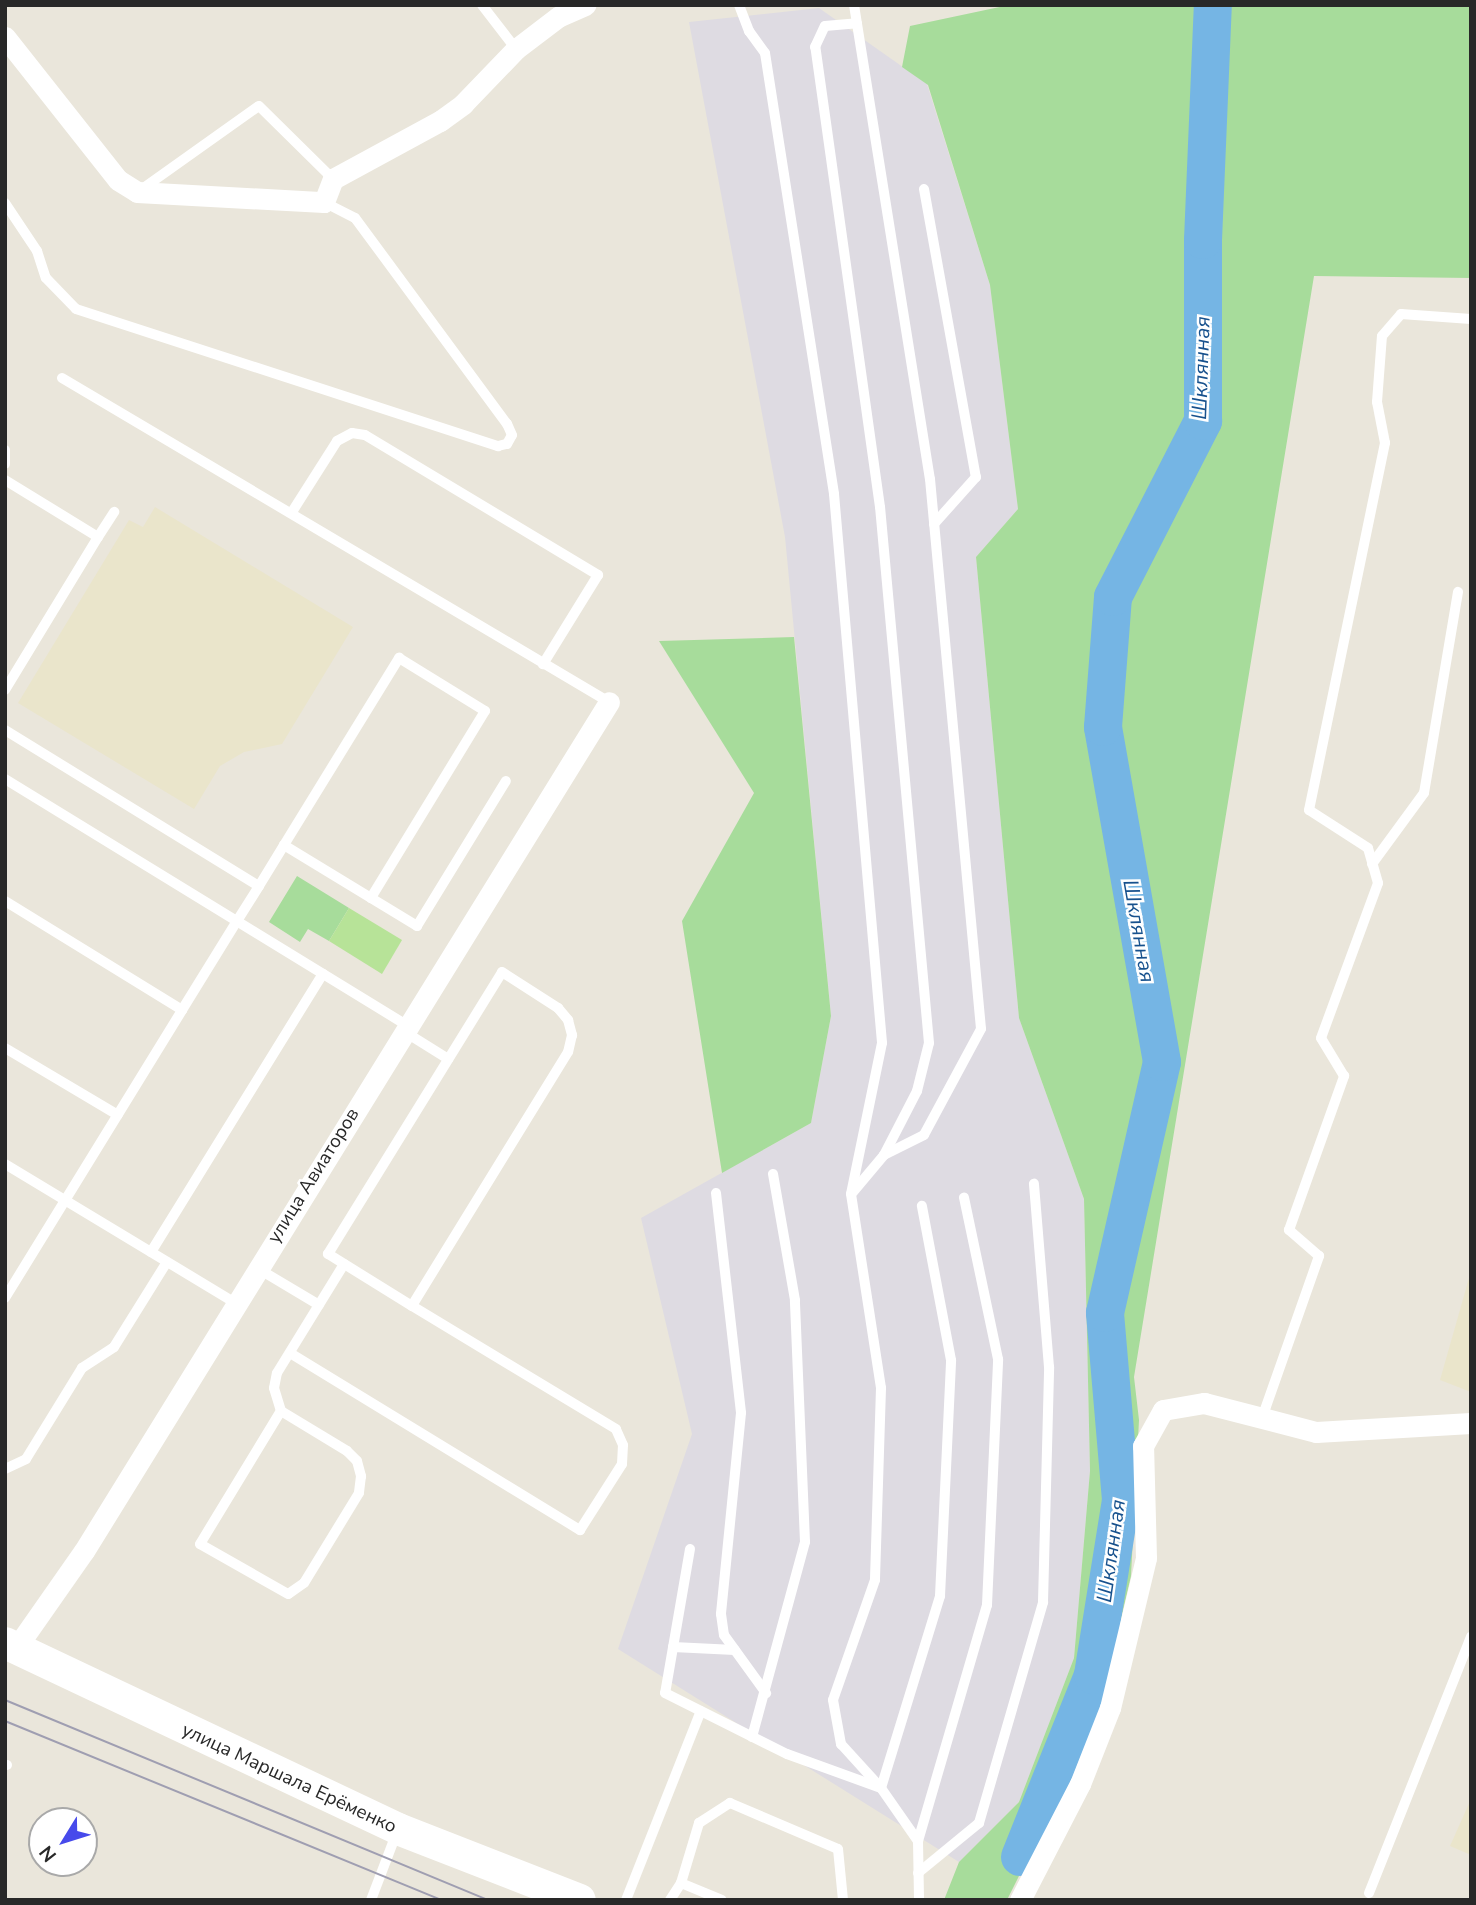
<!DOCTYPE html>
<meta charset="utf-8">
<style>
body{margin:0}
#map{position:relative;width:1476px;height:1905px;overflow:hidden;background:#eae6db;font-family:"Nunito Sans",sans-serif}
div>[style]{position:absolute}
.industrial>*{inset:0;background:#dedbe2}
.education>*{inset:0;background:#eae5cb}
.green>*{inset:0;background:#a7dc9b}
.pitch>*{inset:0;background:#b7e398}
.river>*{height:38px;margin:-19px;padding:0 19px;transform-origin:19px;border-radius:19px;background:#75b5e4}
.lane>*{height:10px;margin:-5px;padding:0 5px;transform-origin:5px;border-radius:5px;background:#fff}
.street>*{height:21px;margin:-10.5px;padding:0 10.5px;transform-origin:10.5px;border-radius:10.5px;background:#fff}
.secondary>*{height:32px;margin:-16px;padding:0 16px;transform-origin:16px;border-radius:16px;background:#fff}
.tram>*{height:2px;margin:-1px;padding:0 1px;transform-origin:1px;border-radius:1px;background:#9f9eb1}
span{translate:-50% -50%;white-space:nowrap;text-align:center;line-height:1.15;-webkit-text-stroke:5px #fff;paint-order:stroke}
.street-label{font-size:19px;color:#282828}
.water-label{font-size:21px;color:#17518d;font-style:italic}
.frame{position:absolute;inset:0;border:7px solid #282828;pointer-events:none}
.north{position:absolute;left:28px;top:1807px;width:70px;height:70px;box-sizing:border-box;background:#fff;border:2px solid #a9a9a9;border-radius:50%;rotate:232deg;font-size:19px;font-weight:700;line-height:28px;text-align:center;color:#282828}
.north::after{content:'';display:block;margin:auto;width:24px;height:32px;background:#474aeb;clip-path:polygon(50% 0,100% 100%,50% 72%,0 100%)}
</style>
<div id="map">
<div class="industrial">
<i style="clip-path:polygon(819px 8px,927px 84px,990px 285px,1018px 509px,976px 557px,1019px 1018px,1084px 1199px,1090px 1471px,1074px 1658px,1019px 1802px,959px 1862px,618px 1649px,692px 1434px,641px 1218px,811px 1123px,831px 1016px,785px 537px,689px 22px)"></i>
</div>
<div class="education">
<i style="clip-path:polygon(155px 507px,353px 627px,282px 744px,244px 752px,220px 766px,194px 809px,18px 703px,129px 520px,143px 527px)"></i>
<i style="clip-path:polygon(1471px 1271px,1471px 1392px,1440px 1380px)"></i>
<i style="clip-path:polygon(1471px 1799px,1471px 1855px,1450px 1846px)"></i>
</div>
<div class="green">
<i style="clip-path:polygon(1009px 5px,1471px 5px,1471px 278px,1314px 276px,1134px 1377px,1139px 1420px,1131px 1576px,1098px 1717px,1007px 1900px,944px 1900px,959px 1862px,1019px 1802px,1074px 1658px,1090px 1471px,1084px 1199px,1019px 1018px,976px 557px,1018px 509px,990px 285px,928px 85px,902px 67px,910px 26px)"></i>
<i style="clip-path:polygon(794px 637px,831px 1016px,811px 1123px,722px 1173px,682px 921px,754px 793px,659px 641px)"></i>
<i style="clip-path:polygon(297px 876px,349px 908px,329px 941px,308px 929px,300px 942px,269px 922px)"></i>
</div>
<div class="pitch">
<i style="clip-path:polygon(349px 908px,402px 940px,382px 974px,329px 941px)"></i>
</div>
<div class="river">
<i style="left:1020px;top:1857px;width:196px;rotate:-68.1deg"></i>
<i style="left:1093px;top:1675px;width:177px;rotate:-80.9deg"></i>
<i style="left:1121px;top:1500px;width:188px;rotate:-94.9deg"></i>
<i style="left:1105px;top:1313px;width:257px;rotate:-77.2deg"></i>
<i style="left:1162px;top:1062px;width:340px;rotate:-100deg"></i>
<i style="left:1103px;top:727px;width:130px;rotate:-85.6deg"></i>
<i style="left:1113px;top:597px;width:198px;rotate:-62.9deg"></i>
<i style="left:1203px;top:421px;width:181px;rotate:-90deg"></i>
<i style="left:1203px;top:240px;width:235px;rotate:-87.6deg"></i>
</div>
<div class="lane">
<i style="left:482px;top:5px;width:56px;rotate:52.3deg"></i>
<i style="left:739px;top:5px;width:28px;rotate:69deg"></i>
<i style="left:749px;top:31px;width:27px;rotate:54deg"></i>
<i style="left:765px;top:53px;width:446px;rotate:81.1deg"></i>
<i style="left:834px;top:494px;width:551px;rotate:85deg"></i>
<i style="left:882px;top:1043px;width:154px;rotate:101.6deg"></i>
<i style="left:851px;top:1194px;width:196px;rotate:81.2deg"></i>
<i style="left:881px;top:1388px;width:192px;rotate:91.8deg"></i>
<i style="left:875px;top:1580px;width:127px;rotate:109.3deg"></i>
<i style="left:833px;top:1700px;width:45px;rotate:79.7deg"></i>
<i style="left:841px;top:1744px;width:59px;rotate:47.7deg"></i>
<i style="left:881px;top:1788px;width:65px;rotate:55.1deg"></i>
<i style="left:918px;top:1841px;width:59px;rotate:89deg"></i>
<i style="left:854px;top:5px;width:480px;rotate:80.9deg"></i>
<i style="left:930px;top:479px;width:552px;rotate:84.7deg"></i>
<i style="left:981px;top:1029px;width:120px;rotate:118.3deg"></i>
<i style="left:924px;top:1135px;width:45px;rotate:153.4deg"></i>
<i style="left:142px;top:189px;width:143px;rotate:-35.4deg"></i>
<i style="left:259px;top:106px;width:104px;rotate:44.6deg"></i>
<i style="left:924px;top:189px;width:293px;rotate:79.8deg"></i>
<i style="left:976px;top:477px;width:63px;rotate:131.8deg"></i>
<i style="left:5px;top:203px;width:58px;rotate:56.3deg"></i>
<i style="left:37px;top:251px;width:28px;rotate:72deg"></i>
<i style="left:46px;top:278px;width:43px;rotate:45.9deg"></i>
<i style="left:76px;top:309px;width:444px;rotate:18deg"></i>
<i style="left:498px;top:446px;width:9px;rotate:-13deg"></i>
<i style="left:507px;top:444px;width:10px;rotate:-61deg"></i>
<i style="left:512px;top:435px;width:12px;rotate:-114deg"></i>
<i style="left:507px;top:424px;width:256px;rotate:-126.4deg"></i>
<i style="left:355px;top:218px;width:35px;rotate:-153deg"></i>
<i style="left:62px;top:378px;width:636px;rotate:30.64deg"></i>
<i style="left:5px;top:450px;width:14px;rotate:90deg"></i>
<i style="left:5px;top:480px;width:109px;rotate:31.5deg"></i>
<i style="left:98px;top:537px;width:179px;rotate:121.3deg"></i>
<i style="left:292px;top:512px;width:84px;rotate:-57.6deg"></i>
<i style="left:337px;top:441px;width:17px;rotate:-28deg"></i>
<i style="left:352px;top:433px;width:13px;rotate:9deg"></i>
<i style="left:365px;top:435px;width:272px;rotate:31deg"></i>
<i style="left:598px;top:575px;width:105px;rotate:121.7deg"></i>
<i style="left:98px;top:537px;width:30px;rotate:-57deg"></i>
<i style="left:5px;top:730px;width:298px;rotate:31.6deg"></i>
<i style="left:5px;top:779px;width:473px;rotate:31.5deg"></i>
<i style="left:1372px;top:864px;width:88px;rotate:-53.8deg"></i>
<i style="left:1424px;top:793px;width:204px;rotate:-80.4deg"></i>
<i style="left:371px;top:898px;width:54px;rotate:31.3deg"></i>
<i style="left:417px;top:926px;width:170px;rotate:-58.5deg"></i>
<i style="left:5px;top:901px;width:208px;rotate:31.6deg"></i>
<i style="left:502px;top:972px;width:67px;rotate:32.7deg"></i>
<i style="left:558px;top:1008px;width:16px;rotate:50deg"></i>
<i style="left:568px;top:1020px;width:16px;rotate:75deg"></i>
<i style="left:572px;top:1035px;width:17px;rotate:103deg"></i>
<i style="left:568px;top:1052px;width:298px;rotate:121.6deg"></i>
<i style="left:412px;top:1306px;width:99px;rotate:-148.2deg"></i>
<i style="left:328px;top:1254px;width:331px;rotate:-58.3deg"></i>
<i style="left:405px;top:1032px;width:51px;rotate:32.1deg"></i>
<i style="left:5px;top:1048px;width:131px;rotate:30.7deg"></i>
<i style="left:5px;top:1164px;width:269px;rotate:31.1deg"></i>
<i style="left:853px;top:1192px;width:48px;rotate:-50deg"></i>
<i style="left:884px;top:1155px;width:72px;rotate:-62.7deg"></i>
<i style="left:917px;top:1091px;width:49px;rotate:-76deg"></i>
<i style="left:929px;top:1043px;width:538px;rotate:-95.22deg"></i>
<i style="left:880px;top:507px;width:465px;rotate:-98deg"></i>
<i style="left:815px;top:47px;width:23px;rotate:-65deg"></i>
<i style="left:825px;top:26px;width:32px;rotate:-5deg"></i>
<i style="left:716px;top:1193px;width:221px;rotate:83.5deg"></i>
<i style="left:741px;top:1413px;width:202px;rotate:95.7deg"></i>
<i style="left:721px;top:1614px;width:21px;rotate:82deg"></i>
<i style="left:724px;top:1635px;width:72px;rotate:54.1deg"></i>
<i style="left:151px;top:1252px;width:327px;rotate:-58.3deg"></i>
<i style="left:257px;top:1268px;width:72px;rotate:30.8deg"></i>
<i style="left:5px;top:1298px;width:338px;rotate:-58.4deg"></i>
<i style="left:182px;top:1010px;width:105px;rotate:-58.3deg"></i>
<i style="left:237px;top:921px;width:41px;rotate:-57.8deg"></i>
<i style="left:259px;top:886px;width:48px;rotate:-58.6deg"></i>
<i style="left:284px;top:845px;width:220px;rotate:-58.4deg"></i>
<i style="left:399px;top:658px;width:101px;rotate:31.6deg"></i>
<i style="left:485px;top:711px;width:219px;rotate:121.4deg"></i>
<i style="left:371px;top:898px;width:102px;rotate:-148.7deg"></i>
<i style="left:290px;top:1353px;width:340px;rotate:31.4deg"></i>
<i style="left:580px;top:1530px;width:78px;rotate:-57.5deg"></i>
<i style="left:622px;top:1464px;width:19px;rotate:-87deg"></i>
<i style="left:623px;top:1445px;width:17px;rotate:-114deg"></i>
<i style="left:616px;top:1429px;width:238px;rotate:-148.9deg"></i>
<i style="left:281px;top:1411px;width:77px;rotate:31.2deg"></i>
<i style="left:347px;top:1451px;width:14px;rotate:45deg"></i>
<i style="left:357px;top:1461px;width:16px;rotate:75deg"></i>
<i style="left:361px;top:1476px;width:17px;rotate:97deg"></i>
<i style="left:359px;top:1493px;width:105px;rotate:121.4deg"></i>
<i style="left:304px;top:1583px;width:19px;rotate:145deg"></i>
<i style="left:288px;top:1594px;width:101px;rotate:-150.4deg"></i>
<i style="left:200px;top:1544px;width:156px;rotate:-58.7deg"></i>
<i style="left:281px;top:1411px;width:24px;rotate:-107deg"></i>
<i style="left:274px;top:1388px;width:15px;rotate:-79deg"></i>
<i style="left:277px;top:1373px;width:128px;rotate:-58.4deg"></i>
<i style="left:1262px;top:1418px;width:172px;rotate:-70.6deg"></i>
<i style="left:1319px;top:1256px;width:40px;rotate:-139deg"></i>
<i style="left:1289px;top:1230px;width:164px;rotate:-70.3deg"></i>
<i style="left:1344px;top:1076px;width:44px;rotate:-121.2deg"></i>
<i style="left:1321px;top:1038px;width:165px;rotate:-69.8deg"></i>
<i style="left:1378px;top:883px;width:36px;rotate:-106deg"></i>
<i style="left:1368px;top:848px;width:70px;rotate:-147.2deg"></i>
<i style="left:1309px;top:810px;width:375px;rotate:-78.3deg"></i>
<i style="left:1385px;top:443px;width:42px;rotate:-101deg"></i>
<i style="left:1377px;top:402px;width:66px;rotate:-85.7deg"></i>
<i style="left:1382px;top:336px;width:29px;rotate:-49deg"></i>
<i style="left:1401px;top:314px;width:70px;rotate:4.1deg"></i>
<i style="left:5px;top:1469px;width:23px;rotate:-25deg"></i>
<i style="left:26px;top:1459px;width:107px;rotate:-58.4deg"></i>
<i style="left:82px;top:1368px;width:38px;rotate:-33deg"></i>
<i style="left:114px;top:1347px;width:100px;rotate:-58.1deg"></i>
<i style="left:690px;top:1549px;width:146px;rotate:99.8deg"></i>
<i style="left:665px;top:1693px;width:136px;rotate:26.6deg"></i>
<i style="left:787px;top:1754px;width:100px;rotate:19.9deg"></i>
<i style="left:881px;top:1788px;width:201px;rotate:-72.9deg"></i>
<i style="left:940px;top:1596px;width:236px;rotate:-87.3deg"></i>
<i style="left:951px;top:1360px;width:157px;rotate:-100.7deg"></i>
<i style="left:673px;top:1647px;width:62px;rotate:2.8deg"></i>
<i style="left:752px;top:1737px;width:202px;rotate:-74.8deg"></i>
<i style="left:805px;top:1542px;width:242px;rotate:-92.4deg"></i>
<i style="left:795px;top:1300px;width:128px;rotate:-99.9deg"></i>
<i style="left:5px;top:1765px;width:2px"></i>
<i style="left:918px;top:1841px;width:246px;rotate:-73.7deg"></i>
<i style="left:987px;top:1605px;width:246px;rotate:-87.4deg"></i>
<i style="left:998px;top:1359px;width:165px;rotate:-101.9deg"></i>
<i style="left:918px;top:1873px;width:79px;rotate:-39.3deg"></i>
<i style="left:979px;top:1823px;width:230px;rotate:-73.8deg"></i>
<i style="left:1043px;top:1602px;width:235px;rotate:-88.5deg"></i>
<i style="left:1049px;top:1367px;width:184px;rotate:-94.7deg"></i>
<i style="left:681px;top:1883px;width:44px;rotate:22.5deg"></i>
<i style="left:1369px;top:1893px;width:276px;rotate:-68.3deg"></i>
<i style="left:371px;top:1900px;width:73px;rotate:-69.1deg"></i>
<i style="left:626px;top:1900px;width:203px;rotate:-68.4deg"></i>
<i style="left:670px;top:1900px;width:20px;rotate:-57deg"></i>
<i style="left:681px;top:1883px;width:63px;rotate:-73.3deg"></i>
<i style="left:699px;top:1823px;width:37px;rotate:-33deg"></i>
<i style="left:730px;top:1803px;width:117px;rotate:23.1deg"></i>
<i style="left:838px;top:1849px;width:51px;rotate:84.4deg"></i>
</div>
<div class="street">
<i style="left:5px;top:37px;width:182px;rotate:51.7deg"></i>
<i style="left:118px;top:180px;width:22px;rotate:32deg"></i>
<i style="left:137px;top:192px;width:187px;rotate:3.1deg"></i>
<i style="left:324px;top:202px;width:25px;rotate:-69deg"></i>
<i style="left:333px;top:179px;width:122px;rotate:-28.5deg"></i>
<i style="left:440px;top:121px;width:29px;rotate:-36deg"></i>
<i style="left:463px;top:104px;width:76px;rotate:-46.1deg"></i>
<i style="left:516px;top:49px;width:53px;rotate:-37.3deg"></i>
<i style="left:558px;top:17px;width:30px;rotate:-24deg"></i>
<i style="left:16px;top:1648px;width:118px;rotate:-55deg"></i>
<i style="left:84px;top:1551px;width:998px;rotate:-58.27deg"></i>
<i style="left:1020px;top:1900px;width:131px;rotate:-62.7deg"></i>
<i style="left:1080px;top:1784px;width:82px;rotate:-68.5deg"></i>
<i style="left:1110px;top:1708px;width:154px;rotate:-76.5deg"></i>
<i style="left:1146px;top:1558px;width:112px;rotate:-91.5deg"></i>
<i style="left:1143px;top:1446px;width:41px;rotate:-60.9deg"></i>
<i style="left:1163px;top:1410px;width:42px;rotate:-9.7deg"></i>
<i style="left:1204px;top:1403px;width:116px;rotate:14.5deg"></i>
<i style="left:1316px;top:1432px;width:155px;rotate:-3.3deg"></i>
</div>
<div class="secondary">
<i style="left:5px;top:1643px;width:435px;rotate:25.3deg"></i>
<i style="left:398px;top:1829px;width:195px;rotate:21.3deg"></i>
</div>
<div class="tram">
<i style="left:5px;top:1700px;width:523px;rotate:22.49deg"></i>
<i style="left:5px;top:1721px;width:472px;rotate:22.3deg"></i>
</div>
<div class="street-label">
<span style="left:314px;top:1176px;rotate:-58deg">улица Авиаторов</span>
<span style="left:289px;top:1779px;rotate:25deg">улица Маршала Ерёменко</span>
</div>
<div class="water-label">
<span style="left:1201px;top:368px;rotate:-88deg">Шклянная</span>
<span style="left:1139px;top:931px;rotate:80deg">Шклянная</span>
<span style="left:1111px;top:1551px;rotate:-82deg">Шклянная</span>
</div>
<div class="frame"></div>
<div class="north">N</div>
</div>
